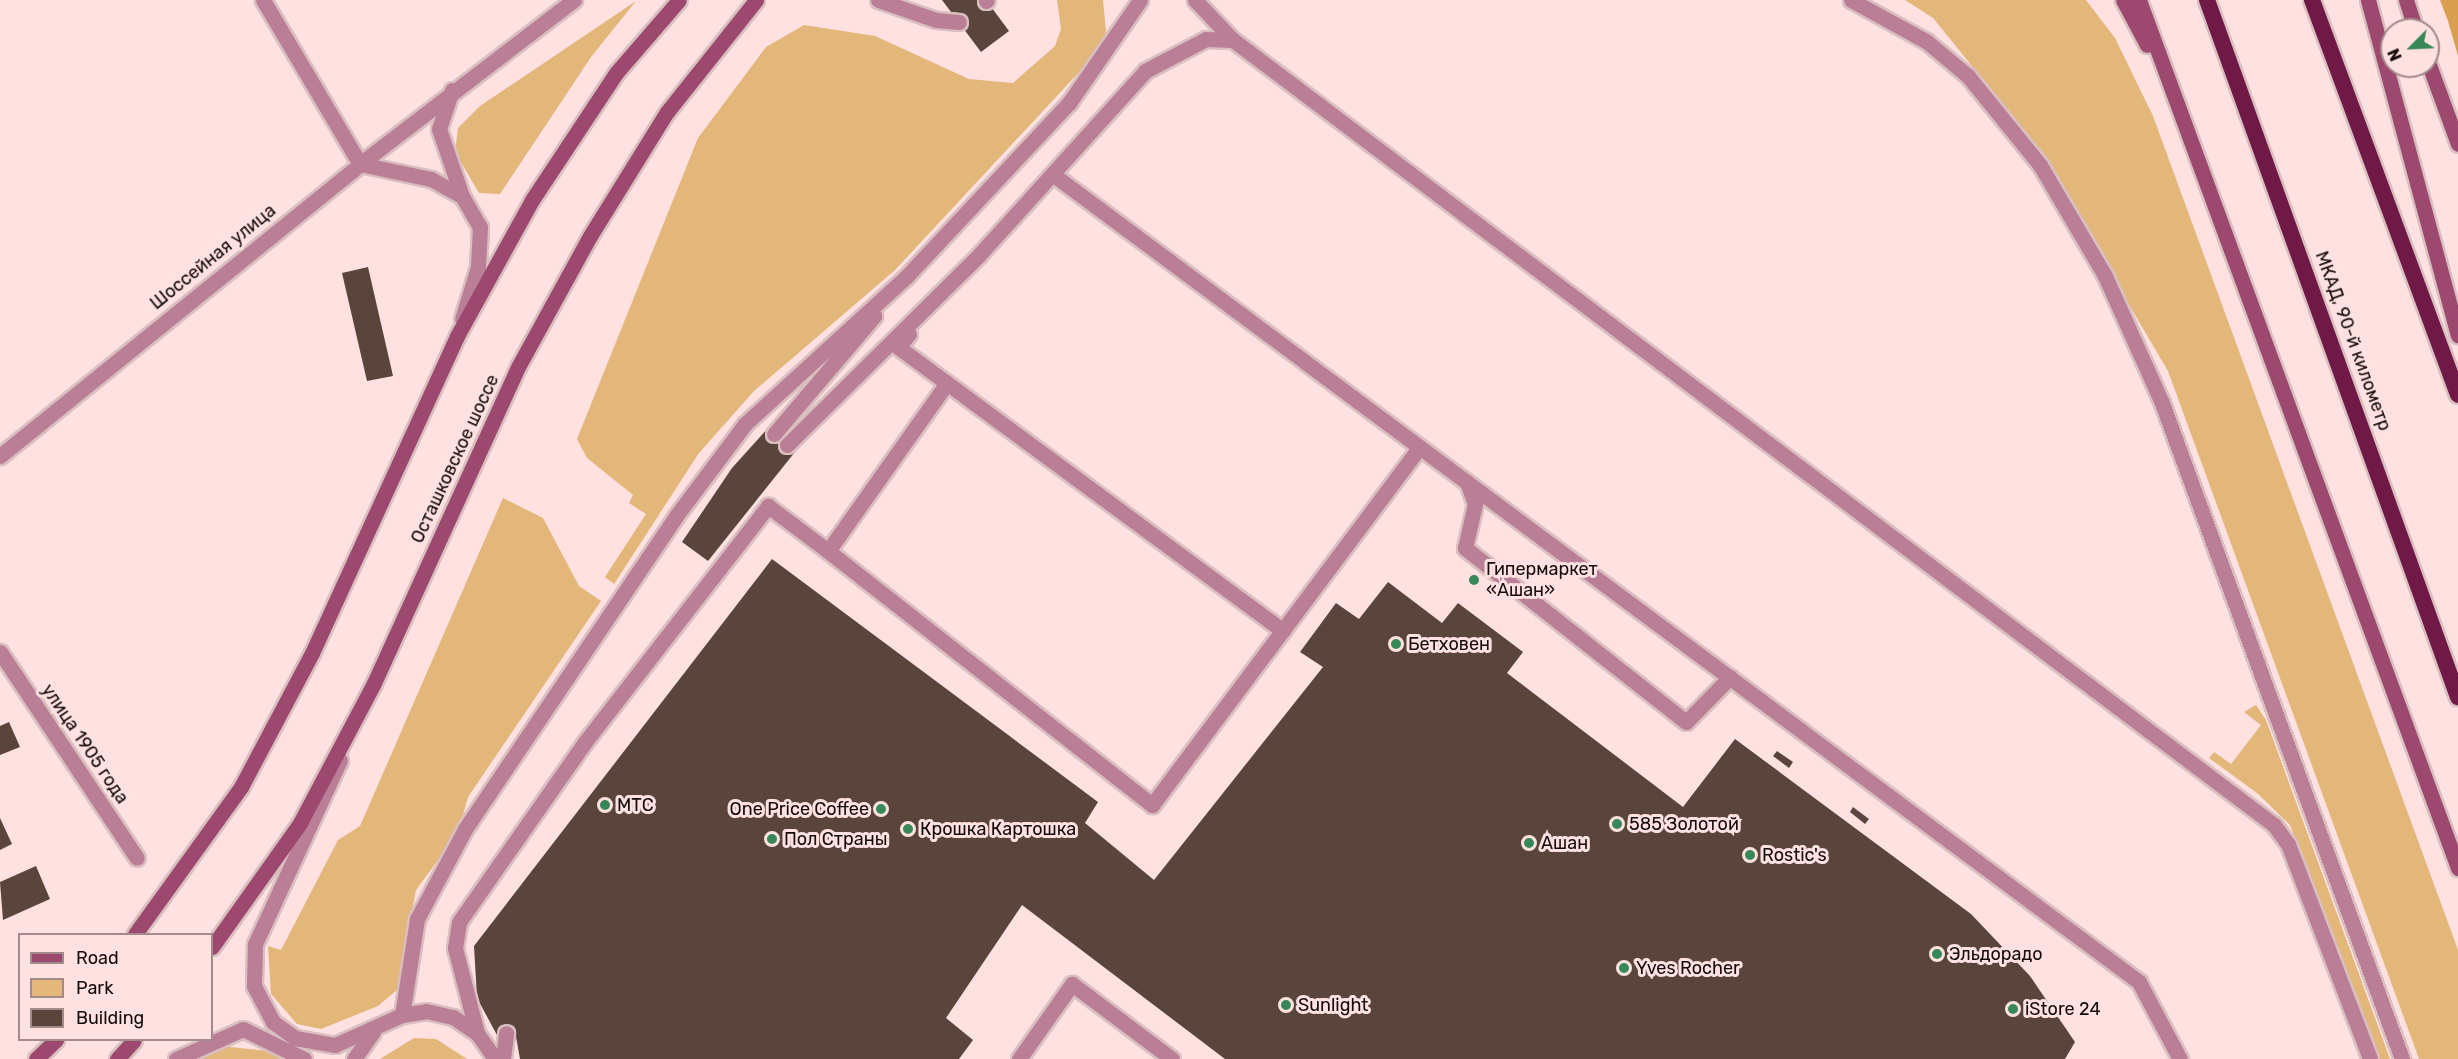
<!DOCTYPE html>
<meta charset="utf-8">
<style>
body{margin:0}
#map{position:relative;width:2458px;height:1059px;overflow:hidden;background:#ffe1e1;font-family:Rubik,sans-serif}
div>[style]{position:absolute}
.green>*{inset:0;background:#e3b67a}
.forest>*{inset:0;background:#d79f4f}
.building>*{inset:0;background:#5a453c}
.roads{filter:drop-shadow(2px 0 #d9bfbf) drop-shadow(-2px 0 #d9bfbf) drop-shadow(0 2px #d9bfbf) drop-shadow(0 -2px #d9bfbf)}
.service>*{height:15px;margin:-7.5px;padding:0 7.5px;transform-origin:7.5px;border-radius:7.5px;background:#ba7e97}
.minor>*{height:15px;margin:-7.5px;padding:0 7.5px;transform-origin:7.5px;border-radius:7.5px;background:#ba7e97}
.tertiary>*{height:15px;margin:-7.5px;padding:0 7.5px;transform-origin:7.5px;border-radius:7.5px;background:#ba7e97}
.secondary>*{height:15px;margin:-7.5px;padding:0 7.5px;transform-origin:7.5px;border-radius:7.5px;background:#9d486f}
.trunk>*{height:16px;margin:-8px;padding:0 8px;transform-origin:8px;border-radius:8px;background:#701846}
.dots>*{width:16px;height:16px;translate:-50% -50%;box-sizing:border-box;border:3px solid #ffe1e1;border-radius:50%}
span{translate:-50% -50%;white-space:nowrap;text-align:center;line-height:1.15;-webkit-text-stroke:6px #ffe1e1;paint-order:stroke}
.street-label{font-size:18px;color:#130a0a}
.poi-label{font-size:18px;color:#130a0a}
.left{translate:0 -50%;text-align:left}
.right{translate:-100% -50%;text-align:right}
.legend{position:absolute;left:18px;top:933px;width:195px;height:108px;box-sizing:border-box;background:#ffe1e1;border:2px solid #a18b8b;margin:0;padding:8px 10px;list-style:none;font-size:18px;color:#130a0a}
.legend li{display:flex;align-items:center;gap:12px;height:30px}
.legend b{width:30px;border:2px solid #a18b8b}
.north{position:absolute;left:2380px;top:18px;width:60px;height:60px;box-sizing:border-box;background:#ffe1e1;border:2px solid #a18b8b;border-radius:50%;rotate:246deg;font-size:16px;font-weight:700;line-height:24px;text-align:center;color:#130a0a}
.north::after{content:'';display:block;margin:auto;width:21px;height:27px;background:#378859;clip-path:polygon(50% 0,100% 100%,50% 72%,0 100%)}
</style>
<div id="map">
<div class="green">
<i style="clip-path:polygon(1057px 0,1103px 0,1106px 32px,1094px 56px,895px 270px,754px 391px,699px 453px,614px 584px,605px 577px,646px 514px,629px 503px,633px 495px,587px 458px,577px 439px,698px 138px,766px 47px,804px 25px,875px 36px,969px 79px,1013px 83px,1055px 46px,1061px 29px)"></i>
<i style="clip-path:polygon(1905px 0,2086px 0,2115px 38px,2153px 116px,2458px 950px,2458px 1059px,2419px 1059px,2168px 371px,2032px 140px,1933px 18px)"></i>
<i style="clip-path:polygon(636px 1px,591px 57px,500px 194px,479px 193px,455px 152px,458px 128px,480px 106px)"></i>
<i style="clip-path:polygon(503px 498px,543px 518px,579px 586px,601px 601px,468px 797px,458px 833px,416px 890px,397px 990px,378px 1006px,321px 1029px,297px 1024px,271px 994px,268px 946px,281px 950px,338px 840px,360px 826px)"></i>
<i style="clip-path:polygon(2256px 705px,2266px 720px,2390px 1059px,2379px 1059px,2290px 825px,2257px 793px,2209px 758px,2214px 752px,2231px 764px,2261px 725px,2244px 712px)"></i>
<i style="clip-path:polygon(414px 1038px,436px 1039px,467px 1059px,380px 1059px)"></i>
<i style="clip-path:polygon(221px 1046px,269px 1051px,282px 1059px,198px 1059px)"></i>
</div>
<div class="forest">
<i style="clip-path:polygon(2440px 0,2458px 0,2458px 56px,2448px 21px)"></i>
</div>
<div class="building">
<i style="clip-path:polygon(942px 0,986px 0,1009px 31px,981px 52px)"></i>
<i style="clip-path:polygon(368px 267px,393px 376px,367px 381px,342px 273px)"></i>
<i style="clip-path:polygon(768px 428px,795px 452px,708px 561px,682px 542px,732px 468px)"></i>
<i style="clip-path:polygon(772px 559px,1098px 802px,1085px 823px,1154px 880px,1323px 667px,1300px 652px,1336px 603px,1359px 619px,1388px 582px,1442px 623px,1458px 603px,1523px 652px,1507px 673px,1683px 807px,1735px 739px,1971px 914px,2030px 976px,2075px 1042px,2065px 1059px,1225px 1059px,1022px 905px,946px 1018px,973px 1040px,959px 1059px,520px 1059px,515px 1031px,497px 1035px,477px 998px,474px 946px)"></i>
<i style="clip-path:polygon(9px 722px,20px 747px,0 755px,0 726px)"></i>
<i style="clip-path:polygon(1777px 751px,1793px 762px,1789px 768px,1773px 756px)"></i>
<i style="clip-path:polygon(1853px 807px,1869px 819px,1865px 824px,1850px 812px)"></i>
<i style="clip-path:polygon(0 818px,12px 844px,0 850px)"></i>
<i style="clip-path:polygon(36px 866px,50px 899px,3px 920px,0 882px)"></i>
</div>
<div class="roads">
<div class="service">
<i style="left:263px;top:0;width:191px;rotate:59.4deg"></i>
<i style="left:878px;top:0;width:61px;rotate:19deg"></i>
<i style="left:936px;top:20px;width:23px;rotate:5deg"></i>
<i style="left:1195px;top:0;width:55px;rotate:46.5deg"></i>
<i style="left:1233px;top:40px;width:1304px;rotate:37.02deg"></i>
<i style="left:2274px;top:825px;width:24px;rotate:54deg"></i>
<i style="left:2288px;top:844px;width:230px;rotate:69.1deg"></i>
<i style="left:986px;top:1px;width:1px;rotate:-45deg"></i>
<i style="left:1055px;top:176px;width:1351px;rotate:36.63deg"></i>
<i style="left:2139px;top:982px;width:87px;rotate:62deg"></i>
<i style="left:909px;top:334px;width:17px;rotate:130deg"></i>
<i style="left:898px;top:347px;width:478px;rotate:36.4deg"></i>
<i style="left:947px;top:383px;width:206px;rotate:125.3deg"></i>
<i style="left:828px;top:551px;width:412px;rotate:38.1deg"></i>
<i style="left:1152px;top:805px;width:447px;rotate:-53.2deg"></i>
<i style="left:774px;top:434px;width:155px;rotate:-49.7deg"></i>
<i style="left:787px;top:445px;width:270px;rotate:-44.7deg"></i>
<i style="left:979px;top:255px;width:248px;rotate:-47.9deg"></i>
<i style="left:1145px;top:71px;width:69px;rotate:-27.7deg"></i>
<i style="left:1206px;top:39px;width:27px;rotate:2deg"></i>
<i style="left:1467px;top:482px;width:23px;rotate:70deg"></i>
<i style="left:1475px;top:504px;width:45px;rotate:102.8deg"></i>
<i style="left:1465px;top:548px;width:281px;rotate:38.2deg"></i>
<i style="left:1686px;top:722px;width:63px;rotate:-45.6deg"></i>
<i style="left:340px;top:760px;width:203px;rotate:114.8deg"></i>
<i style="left:255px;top:944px;width:42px;rotate:91.4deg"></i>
<i style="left:254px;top:986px;width:41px;rotate:62.2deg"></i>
<i style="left:273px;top:1022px;width:27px;rotate:36deg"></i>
<i style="left:295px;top:1038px;width:41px;rotate:9.9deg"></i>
<i style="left:335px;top:1045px;width:73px;rotate:-24.1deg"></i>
<i style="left:402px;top:1015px;width:24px;rotate:-9deg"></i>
<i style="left:426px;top:1011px;width:28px;rotate:13deg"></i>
<i style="left:453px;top:1017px;width:29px;rotate:34deg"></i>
<i style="left:477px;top:1033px;width:32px;rotate:55deg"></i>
<i style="left:402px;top:1015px;width:97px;rotate:-81.1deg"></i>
<i style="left:417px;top:919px;width:102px;rotate:-61.9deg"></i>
<i style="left:465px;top:829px;width:377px;rotate:-56deg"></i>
<i style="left:676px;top:516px;width:115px;rotate:-53.1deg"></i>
<i style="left:745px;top:424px;width:219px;rotate:-42.4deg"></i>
<i style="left:907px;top:276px;width:237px;rotate:-46.9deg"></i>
<i style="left:1069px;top:103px;width:125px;rotate:-55.4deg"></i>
<i style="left:477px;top:1033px;width:88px;rotate:-104.5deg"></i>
<i style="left:455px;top:948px;width:26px;rotate:-81deg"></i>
<i style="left:459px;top:922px;width:220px;rotate:-55deg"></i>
<i style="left:585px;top:742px;width:299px;rotate:-52.2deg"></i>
<i style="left:768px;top:506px;width:75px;rotate:36.9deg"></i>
<i style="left:176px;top:1059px;width:73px;rotate:-24.1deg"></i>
<i style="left:243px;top:1029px;width:68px;rotate:26.2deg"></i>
<i style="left:354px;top:1059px;width:33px;rotate:-55deg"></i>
<i style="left:503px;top:1059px;width:26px;rotate:-83deg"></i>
<i style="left:1019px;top:1059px;width:92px;rotate:-54.8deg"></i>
<i style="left:1072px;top:984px;width:125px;rotate:36.9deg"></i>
</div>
<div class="minor">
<i style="left:1851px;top:0;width:85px;rotate:28.7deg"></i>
<i style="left:1926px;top:41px;width:55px;rotate:39.8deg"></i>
<i style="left:1968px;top:76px;width:114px;rotate:51deg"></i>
<i style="left:2040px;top:165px;width:129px;rotate:59.6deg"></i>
<i style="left:2105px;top:276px;width:139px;rotate:65.8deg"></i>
<i style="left:2162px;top:403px;width:699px;rotate:69.9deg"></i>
<i style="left:0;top:652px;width:247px;rotate:56.4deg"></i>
</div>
<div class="tertiary">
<i style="left:452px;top:90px;width:41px;rotate:108.4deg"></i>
<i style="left:439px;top:129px;width:71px;rotate:71.1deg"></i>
<i style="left:462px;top:196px;width:36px;rotate:60deg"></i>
<i style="left:480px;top:227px;width:40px;rotate:92.9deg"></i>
<i style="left:478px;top:267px;width:54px;rotate:107.1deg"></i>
<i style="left:360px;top:164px;width:73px;rotate:11.9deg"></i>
<i style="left:431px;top:179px;width:35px;rotate:29deg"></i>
<i style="left:0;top:456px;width:464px;rotate:-39deg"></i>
<i style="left:360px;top:164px;width:270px;rotate:-37.5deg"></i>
</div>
<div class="secondary">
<i style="left:2123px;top:0;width:51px;rotate:61.9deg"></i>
<i style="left:2139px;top:0;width:925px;rotate:69.82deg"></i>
<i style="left:2368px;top:0;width:347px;rotate:75deg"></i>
<i style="left:2406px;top:0;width:32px;rotate:72deg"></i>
<i style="left:2428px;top:62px;width:87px;rotate:69.9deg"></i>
<i style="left:135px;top:934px;width:181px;rotate:-54.2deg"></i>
<i style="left:241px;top:787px;width:152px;rotate:-62.1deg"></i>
<i style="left:312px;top:653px;width:349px;rotate:-65.4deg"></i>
<i style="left:457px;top:336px;width:155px;rotate:-61.1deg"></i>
<i style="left:532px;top:200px;width:152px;rotate:-56.5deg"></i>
<i style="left:616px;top:73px;width:96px;rotate:-49.2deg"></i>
<i style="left:212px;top:947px;width:152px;rotate:-54.6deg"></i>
<i style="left:300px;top:823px;width:158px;rotate:-62.1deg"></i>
<i style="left:374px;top:683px;width:347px;rotate:-65.5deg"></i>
<i style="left:518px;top:367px;width:149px;rotate:-61.2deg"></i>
<i style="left:590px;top:236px;width:146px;rotate:-58.2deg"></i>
<i style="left:667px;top:112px;width:143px;rotate:-51.5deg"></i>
<i style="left:36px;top:1059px;width:28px;rotate:-44deg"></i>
<i style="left:117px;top:1059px;width:25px;rotate:-48deg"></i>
</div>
<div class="trunk">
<i style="left:2207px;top:0;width:741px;rotate:70.2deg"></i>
<i style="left:2312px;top:0;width:421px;rotate:69.7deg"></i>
</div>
</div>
<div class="dots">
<i style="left:1474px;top:580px;background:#378859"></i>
<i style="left:1396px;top:644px;background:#378859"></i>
<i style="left:605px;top:805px;background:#378859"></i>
<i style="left:881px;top:809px;background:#378859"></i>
<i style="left:1617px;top:824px;background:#378859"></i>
<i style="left:908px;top:829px;background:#378859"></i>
<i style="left:772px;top:839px;background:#378859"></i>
<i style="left:1529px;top:843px;background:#378859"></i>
<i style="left:1750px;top:855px;background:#378859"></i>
<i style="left:1937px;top:954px;background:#378859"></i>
<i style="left:1624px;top:968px;background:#378859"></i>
<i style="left:1286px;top:1005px;background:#378859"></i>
<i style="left:2013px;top:1009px;background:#378859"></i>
</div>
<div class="street-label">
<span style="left:213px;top:257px;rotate:-39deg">Шоссейная улица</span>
<span style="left:2353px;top:341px;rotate:70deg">МКАД, 90-й километр</span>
<span style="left:455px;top:459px;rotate:-65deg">Осташковское шоссе</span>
<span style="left:85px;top:744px;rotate:56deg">улица 1905 года</span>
</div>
<div class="poi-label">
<span class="left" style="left:1486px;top:580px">Гипермаркет<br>«Ашан»</span>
<span class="left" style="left:1408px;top:644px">Бетховен</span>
<span class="left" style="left:617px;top:805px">МТС</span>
<span class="right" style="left:869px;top:809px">One Price Coffee</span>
<span class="left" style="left:1629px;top:824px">585 Золотой</span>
<span class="left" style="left:920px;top:829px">Крошка Картошка</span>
<span class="left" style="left:784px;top:839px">Пол Страны</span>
<span class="left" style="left:1541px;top:843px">Ашан</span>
<span class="left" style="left:1762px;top:855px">Rostic's</span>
<span class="left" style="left:1949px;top:954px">Эльдорадо</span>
<span class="left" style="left:1636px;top:968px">Yves Rocher</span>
<span class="left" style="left:1298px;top:1005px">Sunlight</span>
<span class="left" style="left:2025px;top:1009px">iStore 24</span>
</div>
<ul class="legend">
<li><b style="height:8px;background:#9d486f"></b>Road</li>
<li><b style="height:16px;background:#e3b67a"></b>Park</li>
<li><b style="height:16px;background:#5a453c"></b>Building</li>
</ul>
<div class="north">N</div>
</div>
